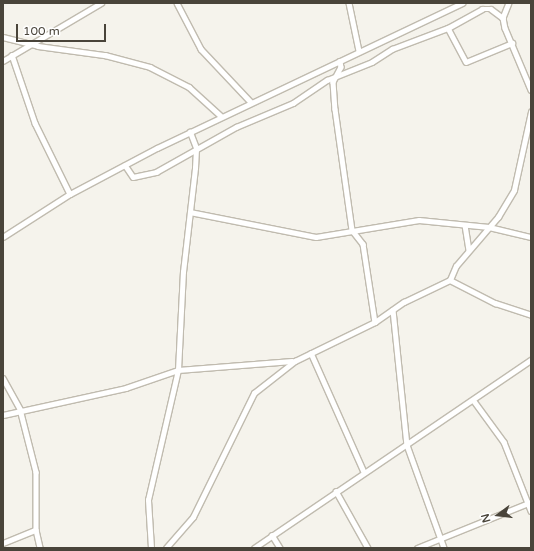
<!DOCTYPE html>
<style>
body{margin:0}
#map{position:relative;width:534px;height:551px;overflow:hidden;background:#f5f3ec;font-family:"Varela Round",sans-serif}
div>[style]{position:absolute}
.roads{filter:drop-shadow(1px 0 #c0bbaf) drop-shadow(-1px 0 #c0bbaf) drop-shadow(0 1px #c0bbaf) drop-shadow(0 -1px #c0bbaf)}
.minor>*{height:4.5px;margin:-2.25px;padding:0 2.25px;transform-origin:2.25px;border-radius:2.25px;background:#fff}
span{translate:-50% -50%;white-space:nowrap;text-align:center;line-height:1.15;-webkit-text-stroke:4px #fff;paint-order:stroke}
.frame{position:absolute;inset:0;border:4px solid #49443a;pointer-events:none}
.north{position:absolute;left:478px;top:495px;width:40px;height:40px;-webkit-text-stroke:3px #fff;paint-order:stroke;rotate:255deg;font-size:11px;font-weight:700;line-height:16px;text-align:center;color:#49443a}
.north::after{content:'';display:block;margin:auto;width:14px;height:18px;background:#49443a;clip-path:polygon(50% 0,100% 100%,50% 72%,0 100%)}
.scale{position:absolute;left:16px;top:24px;width:90px;height:18px;box-sizing:border-box;border:2px solid #49443a;border-top:0;padding-left:5px;font-size:12px;line-height:14px;white-space:nowrap;color:#49443a;-webkit-text-stroke:3px #fff;paint-order:stroke}
</style>
<div id="map">
<div class="roads">
<div class="minor">
<i style="left:177px;top:3px;width:52px;rotate:62.4deg"></i>
<i style="left:201px;top:49px;width:73px;rotate:46.7deg"></i>
<i style="left:349px;top:3px;width:49px;rotate:78.2deg"></i>
<i style="left:509px;top:3px;width:16px;rotate:112deg"></i>
<i style="left:503px;top:18px;width:10px;rotate:79deg"></i>
<i style="left:505px;top:28px;width:67px;rotate:67.2deg"></i>
<i style="left:448px;top:28px;width:38px;rotate:62deg"></i>
<i style="left:466px;top:62px;width:50px;rotate:-22.4deg"></i>
<i style="left:3px;top:37px;width:36px;rotate:14deg"></i>
<i style="left:38px;top:46px;width:68px;rotate:7.7deg"></i>
<i style="left:105px;top:55px;width:47px;rotate:14.9deg"></i>
<i style="left:150px;top:67px;width:44px;rotate:27.1deg"></i>
<i style="left:189px;top:87px;width:43px;rotate:42.2deg"></i>
<i style="left:12px;top:55px;width:72px;rotate:71.3deg"></i>
<i style="left:35px;top:123px;width:79px;rotate:63.8deg"></i>
<i style="left:3px;top:61px;width:114px;rotate:-30.6deg"></i>
<i style="left:340px;top:61px;width:6px;rotate:81deg"></i>
<i style="left:341px;top:67px;width:17px;rotate:118deg"></i>
<i style="left:333px;top:82px;width:27px;rotate:86deg"></i>
<i style="left:335px;top:109px;width:122px;rotate:82deg"></i>
<i style="left:352px;top:230px;width:18px;rotate:52deg"></i>
<i style="left:363px;top:244px;width:79px;rotate:81.3deg"></i>
<i style="left:125px;top:165px;width:14px;rotate:56deg"></i>
<i style="left:133px;top:177px;width:24px;rotate:-12deg"></i>
<i style="left:156px;top:172px;width:92px;rotate:-29.4deg"></i>
<i style="left:236px;top:127px;width:62px;rotate:-22.8deg"></i>
<i style="left:293px;top:103px;width:41px;rotate:-34.1deg"></i>
<i style="left:327px;top:80px;width:48px;rotate:-21.8deg"></i>
<i style="left:372px;top:62px;width:24px;rotate:-33deg"></i>
<i style="left:392px;top:49px;width:60px;rotate:-20.6deg"></i>
<i style="left:448px;top:28px;width:39px;rotate:-29deg"></i>
<i style="left:482px;top:9px;width:9px"></i>
<i style="left:491px;top:9px;width:15px;rotate:37deg"></i>
<i style="left:190px;top:212px;width:128px;rotate:11.2deg"></i>
<i style="left:316px;top:237px;width:104px;rotate:-9.4deg"></i>
<i style="left:419px;top:220px;width:70px;rotate:5.7deg"></i>
<i style="left:489px;top:227px;width:43px;rotate:13.4deg"></i>
<i style="left:465px;top:225px;width:25px;rotate:81deg"></i>
<i style="left:3px;top:237px;width:80px;rotate:-32.7deg"></i>
<i style="left:70px;top:194px;width:98px;rotate:-27.9deg"></i>
<i style="left:157px;top:148px;width:338px;rotate:-25.4deg"></i>
<i style="left:450px;top:280px;width:15px;rotate:-67deg"></i>
<i style="left:456px;top:266px;width:65px;rotate:-49.4deg"></i>
<i style="left:498px;top:217px;width:31px;rotate:-59deg"></i>
<i style="left:514px;top:190px;width:80px;rotate:-77.7deg"></i>
<i style="left:393px;top:310px;width:136px;rotate:84.1deg"></i>
<i style="left:407px;top:445px;width:109px;rotate:70.2deg"></i>
<i style="left:311px;top:353px;width:130px;rotate:66deg"></i>
<i style="left:3px;top:378px;width:35px;rotate:61deg"></i>
<i style="left:20px;top:409px;width:65px;rotate:75.7deg"></i>
<i style="left:36px;top:472px;width:58px;rotate:90deg"></i>
<i style="left:36px;top:530px;width:18px;rotate:77deg"></i>
<i style="left:474px;top:401px;width:51px;rotate:53.8deg"></i>
<i style="left:504px;top:442px;width:74px;rotate:68.6deg"></i>
<i style="left:3px;top:415px;width:126px;rotate:-12.4deg"></i>
<i style="left:126px;top:388px;width:55px;rotate:-19.1deg"></i>
<i style="left:178px;top:370px;width:114px;rotate:-4.5deg"></i>
<i style="left:336px;top:491px;width:65px;rotate:60.7deg"></i>
<i style="left:272px;top:535px;width:15px;rotate:58deg"></i>
<i style="left:3px;top:543px;width:35px;rotate:-22deg"></i>
<i style="left:151px;top:548px;width:48px;rotate:-93.6deg"></i>
<i style="left:148px;top:500px;width:133px;rotate:-77deg"></i>
<i style="left:178px;top:370px;width:98px;rotate:-87.1deg"></i>
<i style="left:183px;top:272px;width:105px;rotate:-83.4deg"></i>
<i style="left:195px;top:168px;width:20px;rotate:-87deg"></i>
<i style="left:196px;top:148px;width:17px;rotate:-111deg"></i>
<i style="left:166px;top:548px;width:41px;rotate:-48.9deg"></i>
<i style="left:193px;top:517px;width:138px;rotate:-63.8deg"></i>
<i style="left:254px;top:393px;width:52px;rotate:-38deg"></i>
<i style="left:295px;top:361px;width:89px;rotate:-26deg"></i>
<i style="left:375px;top:322px;width:35px;rotate:-35deg"></i>
<i style="left:404px;top:302px;width:51px;rotate:-25.6deg"></i>
<i style="left:450px;top:280px;width:51px;rotate:27.1deg"></i>
<i style="left:495px;top:303px;width:38px;rotate:18deg"></i>
<i style="left:254px;top:548px;width:335px;rotate:-34.2deg"></i>
<i style="left:417px;top:548px;width:123px;rotate:-22deg"></i>
</div>
</div>
<div class="frame"></div>
<div class="north">N</div>
<div class="scale">100 m</div>
</div>
